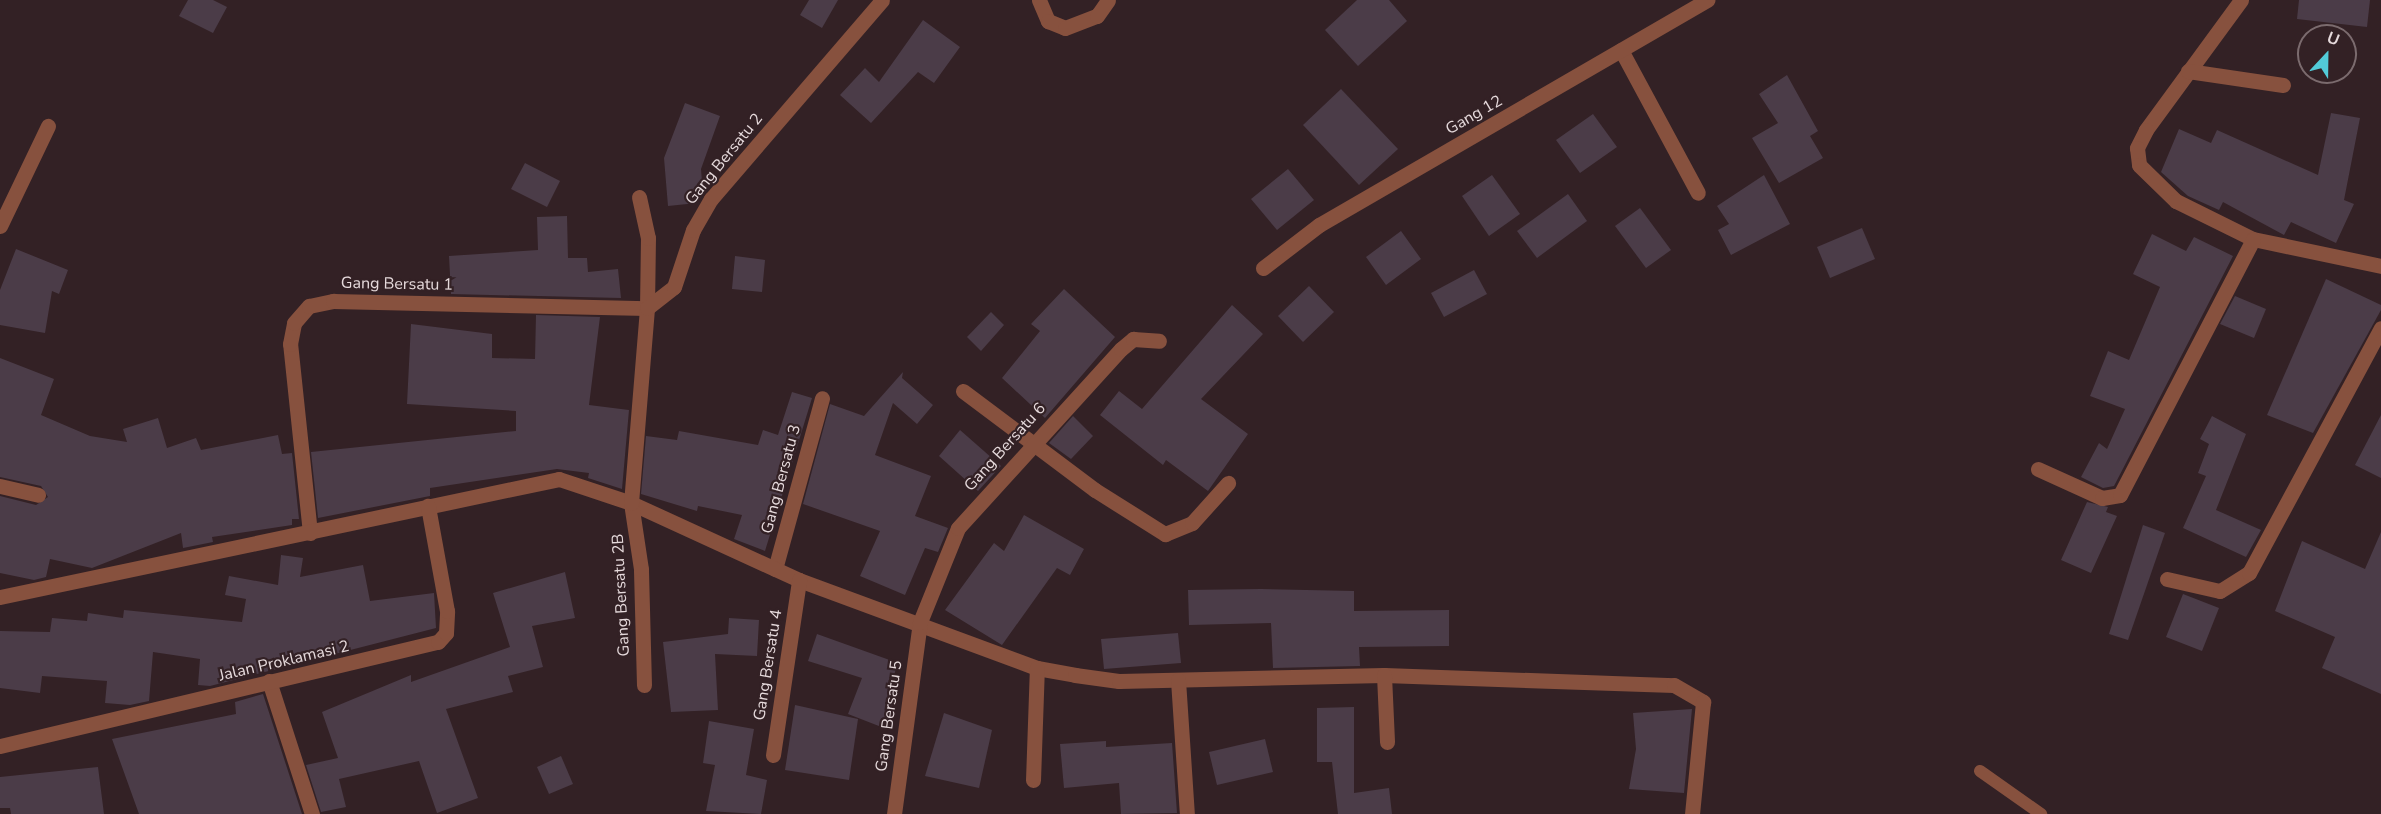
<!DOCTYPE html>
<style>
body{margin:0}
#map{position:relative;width:2381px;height:814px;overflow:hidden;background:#332125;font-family:"Nunito Sans",sans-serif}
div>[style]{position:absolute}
.building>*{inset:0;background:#4b3c48}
.lane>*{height:12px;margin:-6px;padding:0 6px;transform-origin:6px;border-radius:6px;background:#87513e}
.street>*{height:15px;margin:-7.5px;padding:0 7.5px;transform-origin:7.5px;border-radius:7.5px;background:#87513e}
span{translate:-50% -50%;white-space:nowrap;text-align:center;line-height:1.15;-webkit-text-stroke:4.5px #332125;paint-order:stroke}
.street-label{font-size:16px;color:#e6dadc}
.north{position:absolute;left:2297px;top:24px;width:60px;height:60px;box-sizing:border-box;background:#332125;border:2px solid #7b6b6e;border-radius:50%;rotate:22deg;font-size:16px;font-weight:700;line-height:24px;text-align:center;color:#e6dadc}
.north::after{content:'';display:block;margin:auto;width:21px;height:27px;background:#52cbd8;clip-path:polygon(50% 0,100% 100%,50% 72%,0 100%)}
</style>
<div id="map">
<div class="building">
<i style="clip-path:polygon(188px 0,213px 0,227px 7px,213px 33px,179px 16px)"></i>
<i style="clip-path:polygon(809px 0,838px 0,822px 28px,800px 15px)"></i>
<i style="clip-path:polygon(1357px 0,1389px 0,1407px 21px,1358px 66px,1325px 30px)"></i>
<i style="clip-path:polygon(2299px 0,2370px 0,2367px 27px,2297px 19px)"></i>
<i style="clip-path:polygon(923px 20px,960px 47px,934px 83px,918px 72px,871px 123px,840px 95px,865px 68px,879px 82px)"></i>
<i style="clip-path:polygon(1787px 75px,1818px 131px,1810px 136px,1823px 158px,1779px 183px,1752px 138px,1778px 123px,1759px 94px)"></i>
<i style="clip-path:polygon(1341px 89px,1398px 149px,1359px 185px,1303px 125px)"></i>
<i style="clip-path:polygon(685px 103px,720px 116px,701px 169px,703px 194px,697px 203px,668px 206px,664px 158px)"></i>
<i style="clip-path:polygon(2331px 113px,2360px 118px,2344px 200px,2354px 204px,2336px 243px,2291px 222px,2284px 235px,2223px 202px,2219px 210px,2188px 196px,2161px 172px,2179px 129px,2211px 143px,2217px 130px,2318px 175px)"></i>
<i style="clip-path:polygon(1593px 114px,1617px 147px,1580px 173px,1556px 140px)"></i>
<i style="clip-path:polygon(525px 163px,560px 181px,547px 207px,511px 189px)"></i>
<i style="clip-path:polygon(1288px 169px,1314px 200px,1277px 230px,1251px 199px)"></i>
<i style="clip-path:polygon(1492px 175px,1520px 214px,1489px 236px,1462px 196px)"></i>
<i style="clip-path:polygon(1764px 175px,1790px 224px,1731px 255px,1718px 230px,1729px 224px,1717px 206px)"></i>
<i style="clip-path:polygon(1568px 194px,1587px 221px,1537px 258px,1517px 231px)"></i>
<i style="clip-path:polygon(1640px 208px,1671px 250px,1646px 268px,1615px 226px)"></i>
<i style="clip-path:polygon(567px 216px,568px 258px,587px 258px,588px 272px,618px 269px,621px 298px,451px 294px,449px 256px,538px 250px,537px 217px)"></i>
<i style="clip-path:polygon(1862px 228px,1875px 259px,1830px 278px,1817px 247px)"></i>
<i style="clip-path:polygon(1401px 231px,1421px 259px,1386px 285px,1366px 257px)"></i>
<i style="clip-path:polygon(2152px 234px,2186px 251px,2194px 237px,2233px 256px,2114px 486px,2103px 488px,2081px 477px,2099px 443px,2107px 449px,2125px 409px,2090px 396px,2108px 351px,2129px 360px,2160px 287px,2133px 274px)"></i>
<i style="clip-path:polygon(16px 249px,68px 270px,59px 294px,52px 291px,45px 333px,0 325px,0 290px)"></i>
<i style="clip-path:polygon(735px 256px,765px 260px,762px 292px,732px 289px)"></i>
<i style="clip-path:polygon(1474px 270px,1487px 294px,1444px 317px,1431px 293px)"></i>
<i style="clip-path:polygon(2326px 279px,2381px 305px,2381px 310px,2313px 433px,2267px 415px)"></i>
<i style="clip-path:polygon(1309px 286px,1334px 312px,1303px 342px,1278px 316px)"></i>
<i style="clip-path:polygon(1064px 289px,1115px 337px,1045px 418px,1002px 378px,1040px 331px,1031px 324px)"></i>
<i style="clip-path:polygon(2235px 296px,2266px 309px,2254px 338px,2220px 324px)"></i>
<i style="clip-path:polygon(1232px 305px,1263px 334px,1201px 399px,1248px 434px,1208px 491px,1166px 460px,1163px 465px,1100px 415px,1119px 391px,1142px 409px)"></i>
<i style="clip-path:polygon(991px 312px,1004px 325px,981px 351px,967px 337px)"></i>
<i style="clip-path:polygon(536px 315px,600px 317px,589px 405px,629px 410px,622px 489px,588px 478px,589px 473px,557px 469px,430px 488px,430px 496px,318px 518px,311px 452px,516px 431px,516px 411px,407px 404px,411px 324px,492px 334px,492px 358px,535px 359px)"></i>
<i style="clip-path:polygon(0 358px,54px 379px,41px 415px,90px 436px,127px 442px,123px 429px,158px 418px,167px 448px,196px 438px,201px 450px,278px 435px,282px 454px,292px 453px,299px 519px,292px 519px,292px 525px,212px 537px,213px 542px,183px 548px,181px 533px,92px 568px,50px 559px,46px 577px,34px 580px,0 573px,0 496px,36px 505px,48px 497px,41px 486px,0 477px)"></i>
<i style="clip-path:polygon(903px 372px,902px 378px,933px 405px,917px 424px,893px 403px,875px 455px,931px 476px,915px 516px,948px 528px,938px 552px,925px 548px,905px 595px,860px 576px,880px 531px,803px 504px,830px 404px,864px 416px)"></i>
<i style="clip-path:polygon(792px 392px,812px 398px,765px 551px,734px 539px,742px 515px,698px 506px,697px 511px,641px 494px,646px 436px,677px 440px,679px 431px,758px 445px,763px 430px,778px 435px)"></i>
<i style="clip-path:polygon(2381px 415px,2381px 478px,2355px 465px)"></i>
<i style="clip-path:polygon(1073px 416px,1093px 436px,1071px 459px,1049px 443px)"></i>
<i style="clip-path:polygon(2212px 416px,2246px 434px,2216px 510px,2261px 530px,2246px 557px,2183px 528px,2206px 476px,2198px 473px,2209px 444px,2200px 439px)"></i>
<i style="clip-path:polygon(960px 430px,1001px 466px,978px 491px,939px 456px)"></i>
<i style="clip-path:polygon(2087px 502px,2108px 507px,2106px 512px,2117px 516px,2091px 573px,2061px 560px)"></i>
<i style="clip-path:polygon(1024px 515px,1084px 549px,1070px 575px,1057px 568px,1002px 645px,945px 610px,994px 543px,1004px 551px)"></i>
<i style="clip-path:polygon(2143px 525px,2165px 533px,2128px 640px,2109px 634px)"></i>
<i style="clip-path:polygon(2381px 532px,2381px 694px,2322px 668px,2335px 637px,2275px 611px,2302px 541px,2365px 569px)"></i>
<i style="clip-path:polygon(281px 555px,303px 558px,300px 577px,363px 565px,370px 601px,434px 593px,436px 628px,210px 686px,198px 685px,200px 659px,153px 652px,149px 701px,130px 705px,105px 703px,107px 681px,42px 676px,40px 693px,0 688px,0 631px,50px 632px,52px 618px,87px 621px,88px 613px,123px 618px,124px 610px,242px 622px,246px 599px,225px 595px,229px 576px,278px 585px)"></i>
<i style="clip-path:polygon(565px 572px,575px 618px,532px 626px,543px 667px,508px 676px,513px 692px,446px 709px,478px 798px,437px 813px,419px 761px,339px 779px,346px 807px,321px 812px,306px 765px,338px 758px,322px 712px,411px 675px,411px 682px,510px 647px,493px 593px)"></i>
<i style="clip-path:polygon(1261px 589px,1354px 591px,1354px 611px,1449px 610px,1449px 646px,1359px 647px,1360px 666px,1273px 668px,1271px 623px,1189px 625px,1188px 590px)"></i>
<i style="clip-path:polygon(2183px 594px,2219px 608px,2202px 651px,2166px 637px)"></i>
<i style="clip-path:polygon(729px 618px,759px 620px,757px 656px,715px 654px,718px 710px,671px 712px,663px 642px,728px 634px)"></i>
<i style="clip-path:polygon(1178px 633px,1181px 663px,1104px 669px,1101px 639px)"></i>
<i style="clip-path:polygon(817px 634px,898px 663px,892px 681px,900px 685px,884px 728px,848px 714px,862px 678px,808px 661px)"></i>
<i style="clip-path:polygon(263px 694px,302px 814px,139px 814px,112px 739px,236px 714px,235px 702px)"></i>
<i style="clip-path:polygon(795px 705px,858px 719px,849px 780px,785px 770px)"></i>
<i style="clip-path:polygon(1354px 707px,1354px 793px,1389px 788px,1392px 814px,1338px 814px,1332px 762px,1317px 762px,1317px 708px)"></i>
<i style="clip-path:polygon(1692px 709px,1684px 793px,1629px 789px,1636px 749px,1633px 713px)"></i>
<i style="clip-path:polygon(944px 713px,992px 730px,979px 788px,925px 776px)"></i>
<i style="clip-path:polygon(709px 721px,754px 729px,746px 775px,767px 780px,761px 814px,706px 811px,715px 765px,703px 763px)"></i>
<i style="clip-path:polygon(1265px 739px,1273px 772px,1217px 785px,1209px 752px)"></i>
<i style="clip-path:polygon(1106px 741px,1106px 747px,1172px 743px,1177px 813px,1121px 814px,1119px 783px,1064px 788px,1060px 744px)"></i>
<i style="clip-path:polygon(561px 756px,573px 784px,549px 794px,537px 767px)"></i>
<i style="clip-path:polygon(98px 767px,104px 814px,11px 814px,10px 808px,0 808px,0 777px)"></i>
</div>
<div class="lane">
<i style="left:1980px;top:771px;width:75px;rotate:35.2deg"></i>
</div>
<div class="street">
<i style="left:1039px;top:0;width:23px;rotate:67deg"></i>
<i style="left:1048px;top:21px;width:18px;rotate:22deg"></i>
<i style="left:1065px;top:28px;width:34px;rotate:-21deg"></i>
<i style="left:1097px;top:16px;width:19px;rotate:-55deg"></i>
<i style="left:2241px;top:0;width:161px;rotate:126.2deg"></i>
<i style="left:2146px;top:130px;width:20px;rotate:117deg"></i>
<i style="left:2137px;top:148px;width:17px;rotate:83deg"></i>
<i style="left:2139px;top:165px;width:52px;rotate:44.2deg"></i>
<i style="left:2176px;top:201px;width:86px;rotate:26.3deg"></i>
<i style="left:2253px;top:239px;width:131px;rotate:11.9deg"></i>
<i style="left:1621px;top:50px;width:162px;rotate:61.7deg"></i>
<i style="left:2188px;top:71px;width:96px;rotate:8.4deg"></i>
<i style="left:0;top:226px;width:111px;rotate:-64.4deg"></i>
<i style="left:1263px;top:268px;width:71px;rotate:-37.5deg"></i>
<i style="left:1319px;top:225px;width:449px;rotate:-30.1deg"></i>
<i style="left:963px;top:391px;width:165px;rotate:36.9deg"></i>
<i style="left:1095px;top:490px;width:83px;rotate:32.2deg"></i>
<i style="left:1165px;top:534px;width:29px;rotate:-22deg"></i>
<i style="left:1192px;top:523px;width:54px;rotate:-48deg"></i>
<i style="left:2038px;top:469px;width:70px;rotate:24.4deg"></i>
<i style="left:2102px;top:498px;width:18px;rotate:-9deg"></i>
<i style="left:2120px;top:495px;width:288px;rotate:-62.5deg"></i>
<i style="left:0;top:486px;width:39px;rotate:13deg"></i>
<i style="left:310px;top:533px;width:190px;rotate:-96deg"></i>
<i style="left:290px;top:344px;width:21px;rotate:-79deg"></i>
<i style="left:294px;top:323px;width:23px;rotate:-49deg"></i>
<i style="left:309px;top:306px;width:25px;rotate:-12deg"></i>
<i style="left:333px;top:301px;width:314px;rotate:1.3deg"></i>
<i style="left:647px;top:308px;width:70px;rotate:-89.2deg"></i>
<i style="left:648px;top:238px;width:42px;rotate:-102.4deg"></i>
<i style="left:775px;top:569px;width:177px;rotate:-74.6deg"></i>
<i style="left:2167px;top:579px;width:54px;rotate:12.8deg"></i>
<i style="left:2220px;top:591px;width:34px;rotate:-32deg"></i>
<i style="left:2249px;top:573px;width:278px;rotate:-61.7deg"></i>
<i style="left:0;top:597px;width:571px;rotate:-11.92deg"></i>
<i style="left:559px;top:479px;width:76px;rotate:18.4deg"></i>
<i style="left:631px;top:503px;width:185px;rotate:24.6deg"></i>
<i style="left:799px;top:580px;width:254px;rotate:20.3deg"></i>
<i style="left:1037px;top:668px;width:39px;rotate:10deg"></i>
<i style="left:1075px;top:675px;width:44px;rotate:7.8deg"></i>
<i style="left:1119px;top:681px;width:265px;rotate:-1.3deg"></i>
<i style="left:1384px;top:675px;width:290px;rotate:2deg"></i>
<i style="left:1674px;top:685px;width:34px;rotate:30deg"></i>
<i style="left:1703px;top:702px;width:113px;rotate:95.6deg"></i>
<i style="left:1384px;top:675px;width:67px;rotate:87.4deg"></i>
<i style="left:1178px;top:680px;width:134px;rotate:86.2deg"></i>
<i style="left:269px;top:681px;width:140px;rotate:72.1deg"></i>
<i style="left:644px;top:685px;width:116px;rotate:-91.5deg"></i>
<i style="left:641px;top:569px;width:67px;rotate:-98.6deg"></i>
<i style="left:631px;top:503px;width:196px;rotate:-85.3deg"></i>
<i style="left:647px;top:308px;width:34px;rotate:-38deg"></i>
<i style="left:674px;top:287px;width:60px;rotate:-71.6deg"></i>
<i style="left:693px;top:230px;width:36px;rotate:-60deg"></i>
<i style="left:711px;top:199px;width:262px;rotate:-49.3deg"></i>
<i style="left:0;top:746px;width:450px;rotate:-13.4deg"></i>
<i style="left:438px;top:642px;width:12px;rotate:-48deg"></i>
<i style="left:446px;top:633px;width:22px;rotate:-87deg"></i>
<i style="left:447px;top:611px;width:107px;rotate:-100.3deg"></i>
<i style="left:773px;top:755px;width:177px;rotate:-81.5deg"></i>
<i style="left:1033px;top:780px;width:112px;rotate:-88deg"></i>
<i style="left:894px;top:814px;width:194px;rotate:-82.3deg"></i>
<i style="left:920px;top:622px;width:101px;rotate:-68deg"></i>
<i style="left:958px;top:528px;width:242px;rotate:-47.7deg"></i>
<i style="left:1121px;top:349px;width:16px;rotate:-40deg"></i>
<i style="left:1133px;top:339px;width:26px;rotate:4deg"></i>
</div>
<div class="street-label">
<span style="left:1474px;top:115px;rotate:-30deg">Gang 12</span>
<span style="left:724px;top:159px;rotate:-51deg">Gang Bersatu 2</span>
<span style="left:397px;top:284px;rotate:1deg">Gang Bersatu 1</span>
<span style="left:1005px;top:447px;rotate:-48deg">Gang Bersatu 6</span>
<span style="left:781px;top:479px;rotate:-75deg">Gang Bersatu 3</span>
<span style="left:621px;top:595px;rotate:-93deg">Gang Bersatu 2B</span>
<span style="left:284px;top:661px;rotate:-13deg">Jalan Proklamasi 2</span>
<span style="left:768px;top:665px;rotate:-81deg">Gang Bersatu 4</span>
<span style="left:889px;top:716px;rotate:-82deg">Gang Bersatu 5</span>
</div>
<div class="north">U</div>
</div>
